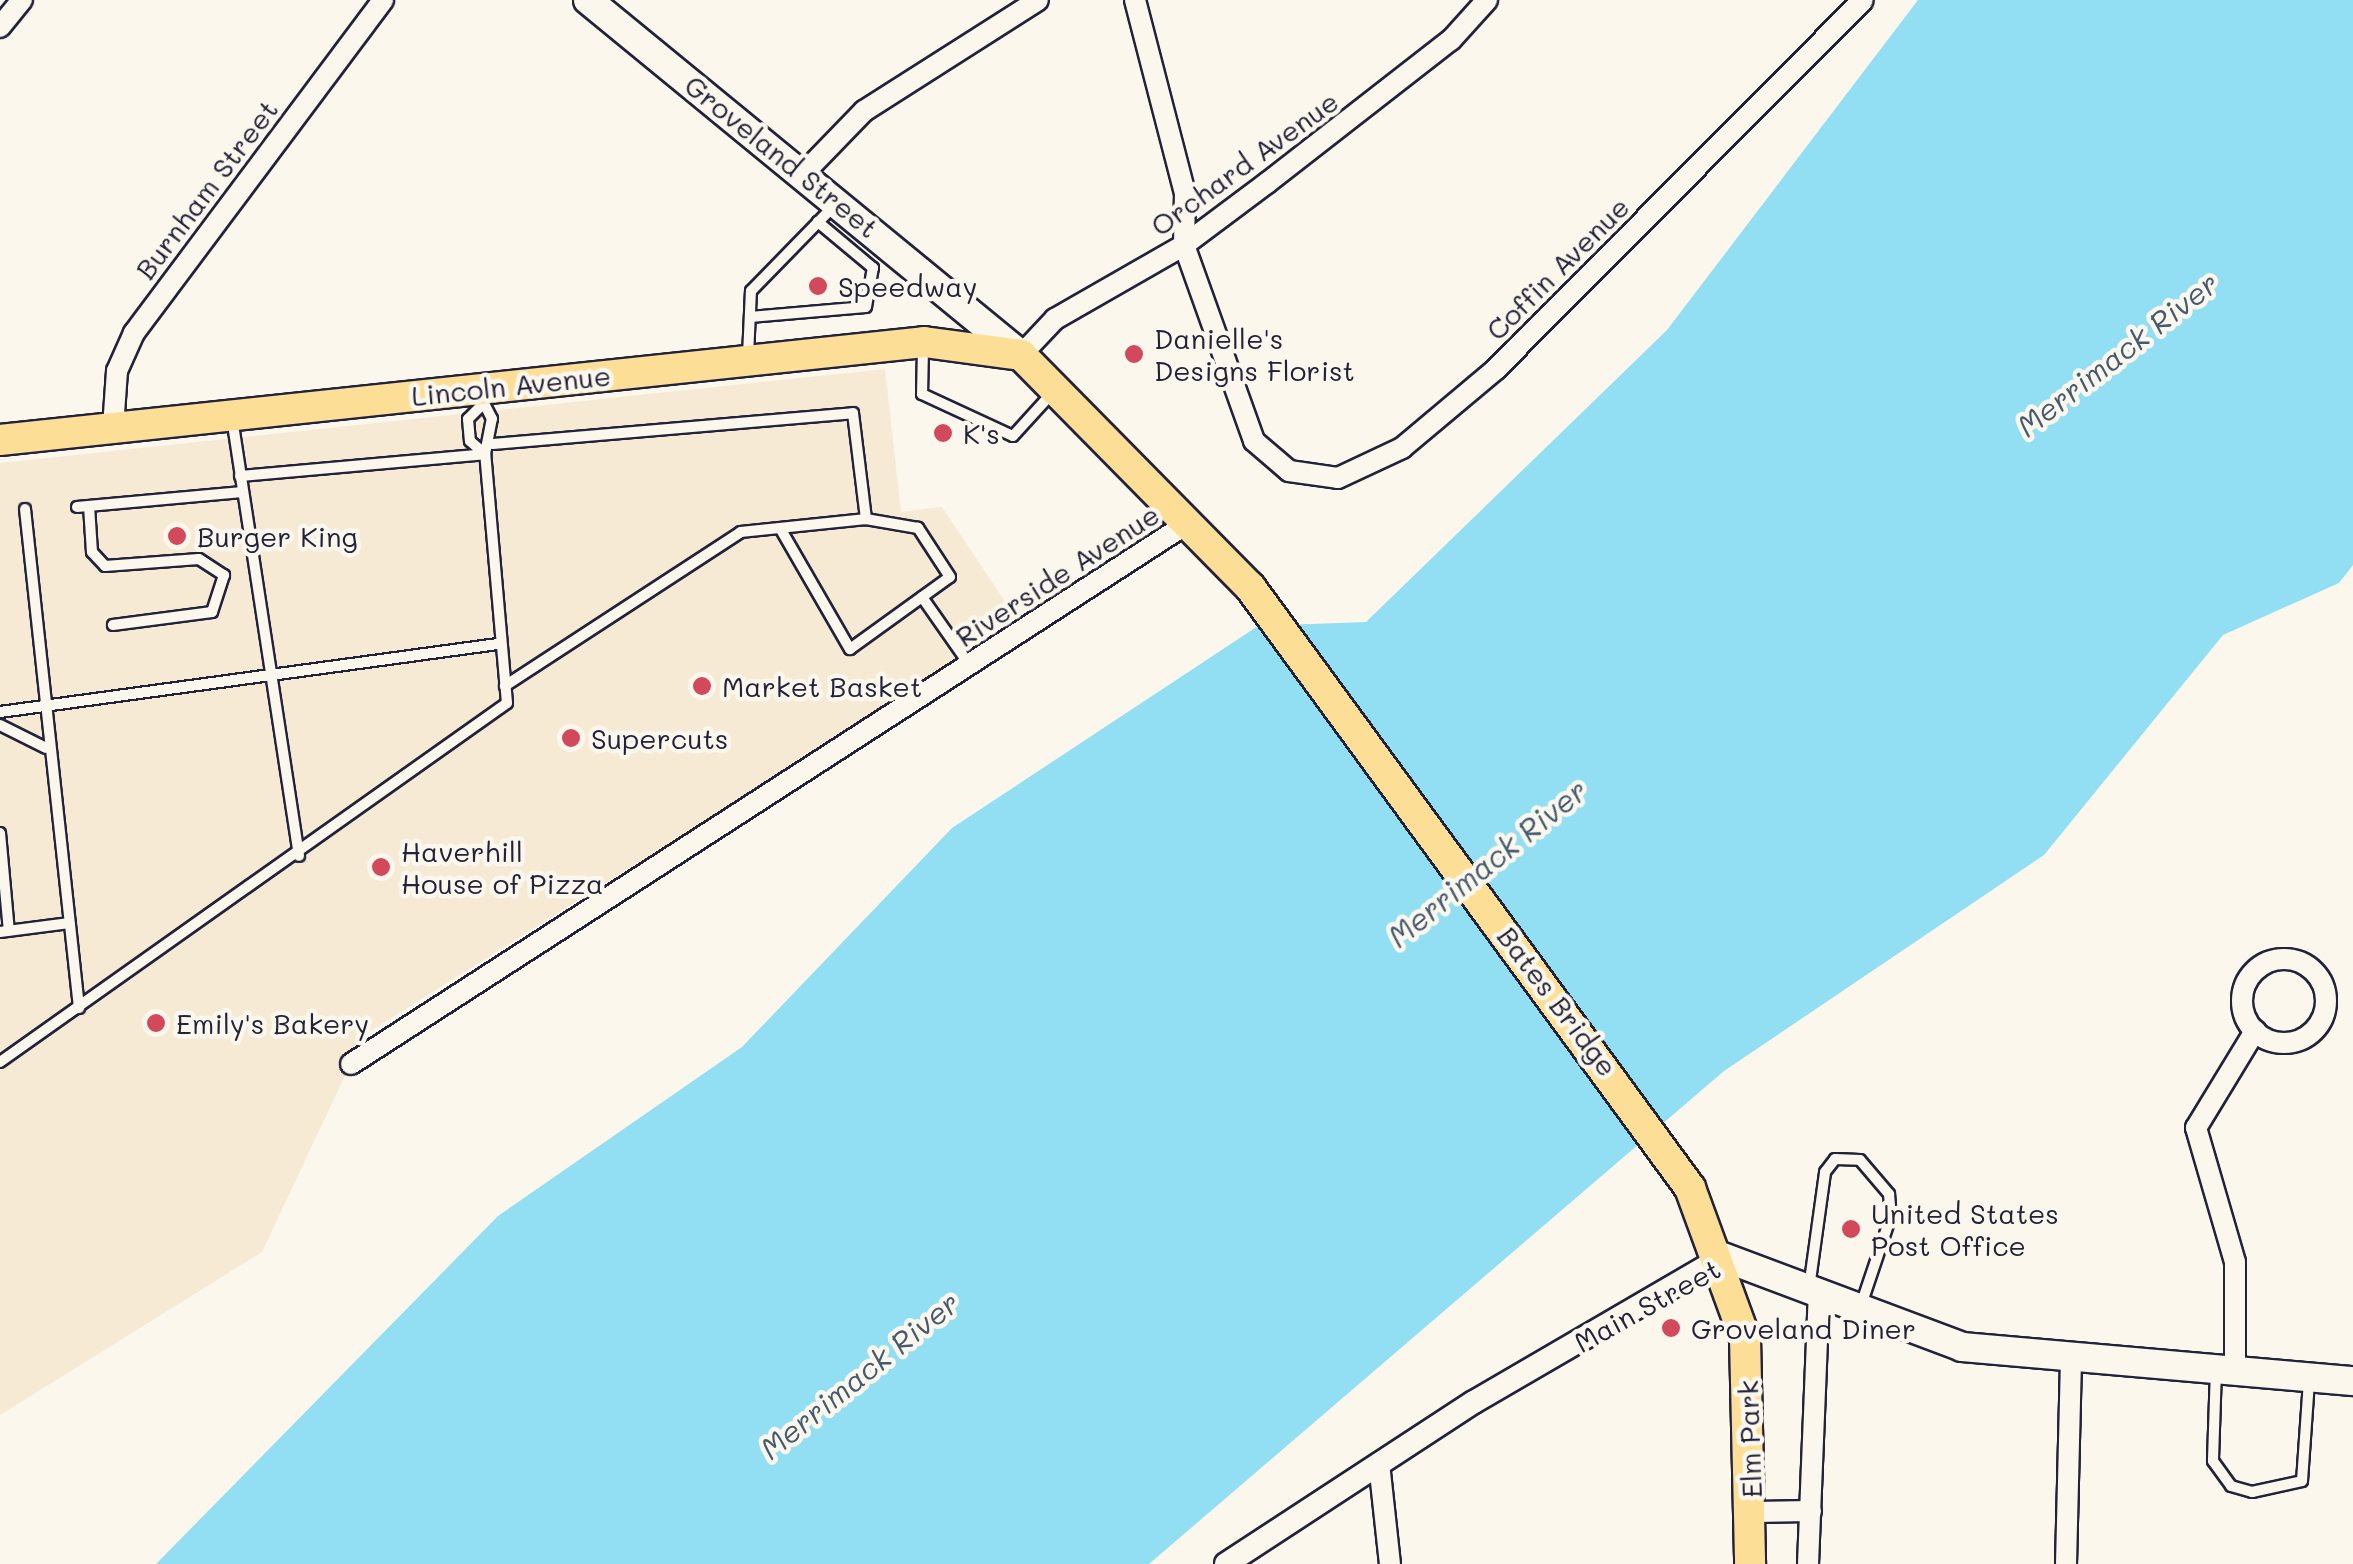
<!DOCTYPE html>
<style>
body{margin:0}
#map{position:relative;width:2353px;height:1564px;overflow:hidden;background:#fbf7ec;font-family:Mali,sans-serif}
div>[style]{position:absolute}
.built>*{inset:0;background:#f6ead4}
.water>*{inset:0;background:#92def3}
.roads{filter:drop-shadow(2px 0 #22223b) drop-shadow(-2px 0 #22223b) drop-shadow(0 2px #22223b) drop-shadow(0 -2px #22223b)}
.service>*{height:10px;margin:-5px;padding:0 5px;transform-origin:5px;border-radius:5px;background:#fbf7ec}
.minor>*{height:20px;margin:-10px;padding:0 10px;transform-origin:10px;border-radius:10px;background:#fbf7ec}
.minor>.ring{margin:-10px;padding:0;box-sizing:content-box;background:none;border:20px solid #fbf7ec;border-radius:50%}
.tertiary>*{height:22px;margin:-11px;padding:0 11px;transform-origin:11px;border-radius:11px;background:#fbf7ec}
.secondary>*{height:28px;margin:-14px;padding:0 14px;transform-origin:14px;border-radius:14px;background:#fbf7ec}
.primary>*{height:30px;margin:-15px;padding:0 15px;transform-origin:15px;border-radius:15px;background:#fdde96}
.dots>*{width:28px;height:28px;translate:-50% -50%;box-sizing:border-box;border:5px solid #fbf7ec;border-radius:50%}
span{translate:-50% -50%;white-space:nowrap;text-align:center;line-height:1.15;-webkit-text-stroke:9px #fbf7ec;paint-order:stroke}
.street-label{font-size:28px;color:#22223b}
.poi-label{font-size:28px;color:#22223b}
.left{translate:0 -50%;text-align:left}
.water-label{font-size:30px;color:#445a72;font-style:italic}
</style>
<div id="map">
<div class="built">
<i style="clip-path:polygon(885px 369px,901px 512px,942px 507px,1012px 612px,950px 667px,364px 1035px,262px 1252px,0 1415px,0 463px)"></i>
</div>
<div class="water">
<i style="clip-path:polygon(1918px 0,2353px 0,2353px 565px,2339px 583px,2223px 635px,2044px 855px,1724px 1071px,1149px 1564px,156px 1564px,498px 1216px,742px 1047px,952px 828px,1258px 626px,1366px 622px,1667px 330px)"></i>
</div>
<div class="roads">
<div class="service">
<i style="left:750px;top:317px;width:116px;rotate:-4.9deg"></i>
<i style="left:866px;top:307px;width:40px;rotate:-80deg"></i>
<i style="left:873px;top:268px;width:72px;rotate:-140.1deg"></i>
<i style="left:923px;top:348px;width:46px;rotate:91.2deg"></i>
<i style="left:922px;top:394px;width:100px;rotate:24.8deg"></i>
<i style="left:1013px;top:436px;width:61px;rotate:-47.7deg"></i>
<i style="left:748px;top:356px;width:65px;rotate:-87.4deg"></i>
<i style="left:751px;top:291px;width:119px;rotate:-45.7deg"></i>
<i style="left:480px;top:407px;width:17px;rotate:135deg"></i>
<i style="left:468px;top:419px;width:22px;rotate:85deg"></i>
<i style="left:470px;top:441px;width:20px;rotate:41deg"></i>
<i style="left:232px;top:418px;width:443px;rotate:81.3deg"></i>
<i style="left:493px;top:444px;width:361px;rotate:-4.9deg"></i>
<i style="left:853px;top:413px;width:107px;rotate:83deg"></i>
<i style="left:866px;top:519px;width:126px;rotate:174.1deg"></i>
<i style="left:741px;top:532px;width:282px;rotate:146.9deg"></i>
<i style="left:240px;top:476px;width:246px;rotate:-5.1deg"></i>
<i style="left:89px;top:506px;width:46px;rotate:86.3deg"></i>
<i style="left:92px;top:552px;width:19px;rotate:47deg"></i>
<i style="left:105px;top:566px;width:94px;rotate:-4.3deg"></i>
<i style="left:199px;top:559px;width:30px;rotate:33deg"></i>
<i style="left:224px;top:575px;width:39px;rotate:108deg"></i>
<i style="left:212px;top:612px;width:100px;rotate:172.5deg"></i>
<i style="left:77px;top:507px;width:166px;rotate:-5.2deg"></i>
<i style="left:25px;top:509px;width:502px;rotate:83.82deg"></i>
<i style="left:780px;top:528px;width:140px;rotate:60deg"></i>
<i style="left:850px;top:649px;width:123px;rotate:-35.8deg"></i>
<i style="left:950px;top:577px;width:59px;rotate:-123.1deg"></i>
<i style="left:918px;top:528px;width:53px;rotate:-170.2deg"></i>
<i style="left:922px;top:597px;width:82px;rotate:55deg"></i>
<i style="left:0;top:712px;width:503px;rotate:-7.78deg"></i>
<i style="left:0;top:725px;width:51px;rotate:26.6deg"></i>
<i style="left:0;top:833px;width:98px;rotate:84.8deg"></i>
<i style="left:0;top:932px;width:70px;rotate:-7.4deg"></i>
<i style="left:0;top:1062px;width:621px;rotate:-35.3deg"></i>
<i style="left:507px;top:703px;width:250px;rotate:-95deg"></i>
<i style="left:485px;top:454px;width:36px;rotate:-79deg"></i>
<i style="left:492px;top:419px;width:28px;rotate:-117deg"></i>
<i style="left:1809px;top:1288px;width:117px;rotate:-82.1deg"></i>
<i style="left:1825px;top:1172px;width:16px;rotate:-52deg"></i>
<i style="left:1835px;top:1159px;width:25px;rotate:2deg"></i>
<i style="left:1860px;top:1160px;width:45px;rotate:49.5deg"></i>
<i style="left:1889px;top:1194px;width:22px;rotate:85deg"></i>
<i style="left:1891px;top:1216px;width:94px;rotate:108.6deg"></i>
<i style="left:2216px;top:1369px;width:92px;rotate:91.9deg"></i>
<i style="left:2213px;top:1461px;width:31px;rotate:54deg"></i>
<i style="left:2231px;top:1486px;width:22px;rotate:16deg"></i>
<i style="left:2252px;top:1492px;width:51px;rotate:-12.4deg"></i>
<i style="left:2302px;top:1481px;width:101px;rotate:-86deg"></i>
</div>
<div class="minor">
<i style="left:1135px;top:0;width:199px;rotate:75.5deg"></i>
<i style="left:1185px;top:193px;width:52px;rotate:91.1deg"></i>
<i style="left:1184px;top:245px;width:208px;rotate:70.3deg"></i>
<i style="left:1254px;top:441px;width:46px;rotate:40.6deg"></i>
<i style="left:1289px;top:471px;width:49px;rotate:8.1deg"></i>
<i style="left:1338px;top:478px;width:71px;rotate:-25.1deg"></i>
<i style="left:1402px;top:448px;width:123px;rotate:-40deg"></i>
<i style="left:1496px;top:369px;width:520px;rotate:-45.16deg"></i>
<i style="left:0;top:27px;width:35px;rotate:-51deg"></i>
<i style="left:803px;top:174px;width:88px;rotate:-45.9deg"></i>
<i style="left:864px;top:111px;width:206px;rotate:-32.5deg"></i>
<i style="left:1021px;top:355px;width:50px;rotate:-46.6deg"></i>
<i style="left:1055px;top:319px;width:149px;rotate:-29.8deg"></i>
<i style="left:1184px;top:245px;width:104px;rotate:-36.8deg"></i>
<i style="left:1267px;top:183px;width:233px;rotate:-37.9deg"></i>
<i style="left:1451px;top:40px;width:54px;rotate:-48deg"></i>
<i style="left:113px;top:428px;width:57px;rotate:-86deg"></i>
<i style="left:117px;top:371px;width:42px;rotate:-65.9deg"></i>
<i style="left:134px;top:333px;width:416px;rotate:-53.2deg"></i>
<i class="ring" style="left:2242px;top:959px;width:64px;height:64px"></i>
<i style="left:351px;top:1064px;width:997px;rotate:-32.88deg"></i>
<i style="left:2235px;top:1370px;width:108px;rotate:-90deg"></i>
<i style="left:2235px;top:1262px;width:140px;rotate:-106.2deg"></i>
<i style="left:2196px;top:1128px;width:114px;rotate:-58.7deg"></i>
<i style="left:1379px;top:1463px;width:102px;rotate:83.8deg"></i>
<i style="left:1752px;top:1512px;width:59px;rotate:-1deg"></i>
<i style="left:1808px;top:1564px;width:269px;rotate:-87.7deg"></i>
<i style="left:2066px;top:1564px;width:206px;rotate:-88.6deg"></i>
</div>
<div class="tertiary">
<i style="left:1226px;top:1564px;width:296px;rotate:-33.2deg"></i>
<i style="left:1474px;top:1402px;width:288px;rotate:-30.2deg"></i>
</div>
<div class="secondary">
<i style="left:588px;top:0;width:560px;rotate:39.35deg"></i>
<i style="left:1723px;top:1257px;width:255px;rotate:20.6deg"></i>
<i style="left:1962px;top:1347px;width:392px;rotate:5deg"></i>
</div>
<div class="primary">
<i style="left:0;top:440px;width:929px;rotate:-6.05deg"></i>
<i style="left:924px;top:342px;width:98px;rotate:7.6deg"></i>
<i style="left:1021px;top:355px;width:326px;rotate:45.4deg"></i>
<i style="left:1250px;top:587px;width:745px;rotate:53.79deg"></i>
<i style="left:1690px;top:1188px;width:160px;rotate:69.9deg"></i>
<i style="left:1745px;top:1338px;width:226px;rotate:88.7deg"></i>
</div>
</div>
<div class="dots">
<i style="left:818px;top:286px;background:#d1495b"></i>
<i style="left:1134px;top:354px;background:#d1495b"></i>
<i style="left:943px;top:433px;background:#d1495b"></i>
<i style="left:177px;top:536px;background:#d1495b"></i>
<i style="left:702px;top:686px;background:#d1495b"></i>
<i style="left:571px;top:738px;background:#d1495b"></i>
<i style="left:381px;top:867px;background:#d1495b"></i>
<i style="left:156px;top:1023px;background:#d1495b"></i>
<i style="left:1851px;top:1229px;background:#d1495b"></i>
<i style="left:1671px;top:1328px;background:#d1495b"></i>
</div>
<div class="street-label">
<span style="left:782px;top:156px;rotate:39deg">Groveland Street</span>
<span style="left:1244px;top:163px;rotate:-36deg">Orchard Avenue</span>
<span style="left:206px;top:189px;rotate:-53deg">Burnham Street</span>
<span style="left:1557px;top:268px;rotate:-45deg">Coffin Avenue</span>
<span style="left:511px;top:385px;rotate:-6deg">Lincoln Avenue</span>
<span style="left:1057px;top:575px;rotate:-33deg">Riverside Avenue</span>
<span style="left:1558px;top:1001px;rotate:53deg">Bates Bridge</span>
<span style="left:1647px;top:1305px;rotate:-29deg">Main Street</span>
<span style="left:1749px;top:1439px;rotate:-92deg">Elm Park</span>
</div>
<div class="poi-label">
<span class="left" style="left:838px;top:286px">Speedway</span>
<span class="left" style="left:1154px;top:354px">Danielle's<br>Designs Florist</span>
<span class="left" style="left:963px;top:433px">K's</span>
<span class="left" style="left:197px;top:536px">Burger King</span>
<span class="left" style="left:722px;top:686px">Market Basket</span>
<span class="left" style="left:591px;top:738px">Supercuts</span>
<span class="left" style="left:401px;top:867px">Haverhill<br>House of Pizza</span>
<span class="left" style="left:176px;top:1023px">Emily's Bakery</span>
<span class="left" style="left:1871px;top:1229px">United States<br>Post Office</span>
<span class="left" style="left:1691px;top:1328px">Groveland Diner</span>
</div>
<div class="water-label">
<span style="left:2117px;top:354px;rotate:-38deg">Merrimack River</span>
<span style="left:1487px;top:863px;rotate:-39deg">Merrimack River</span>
<span style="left:859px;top:1375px;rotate:-39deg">Merrimack River</span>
</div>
</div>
